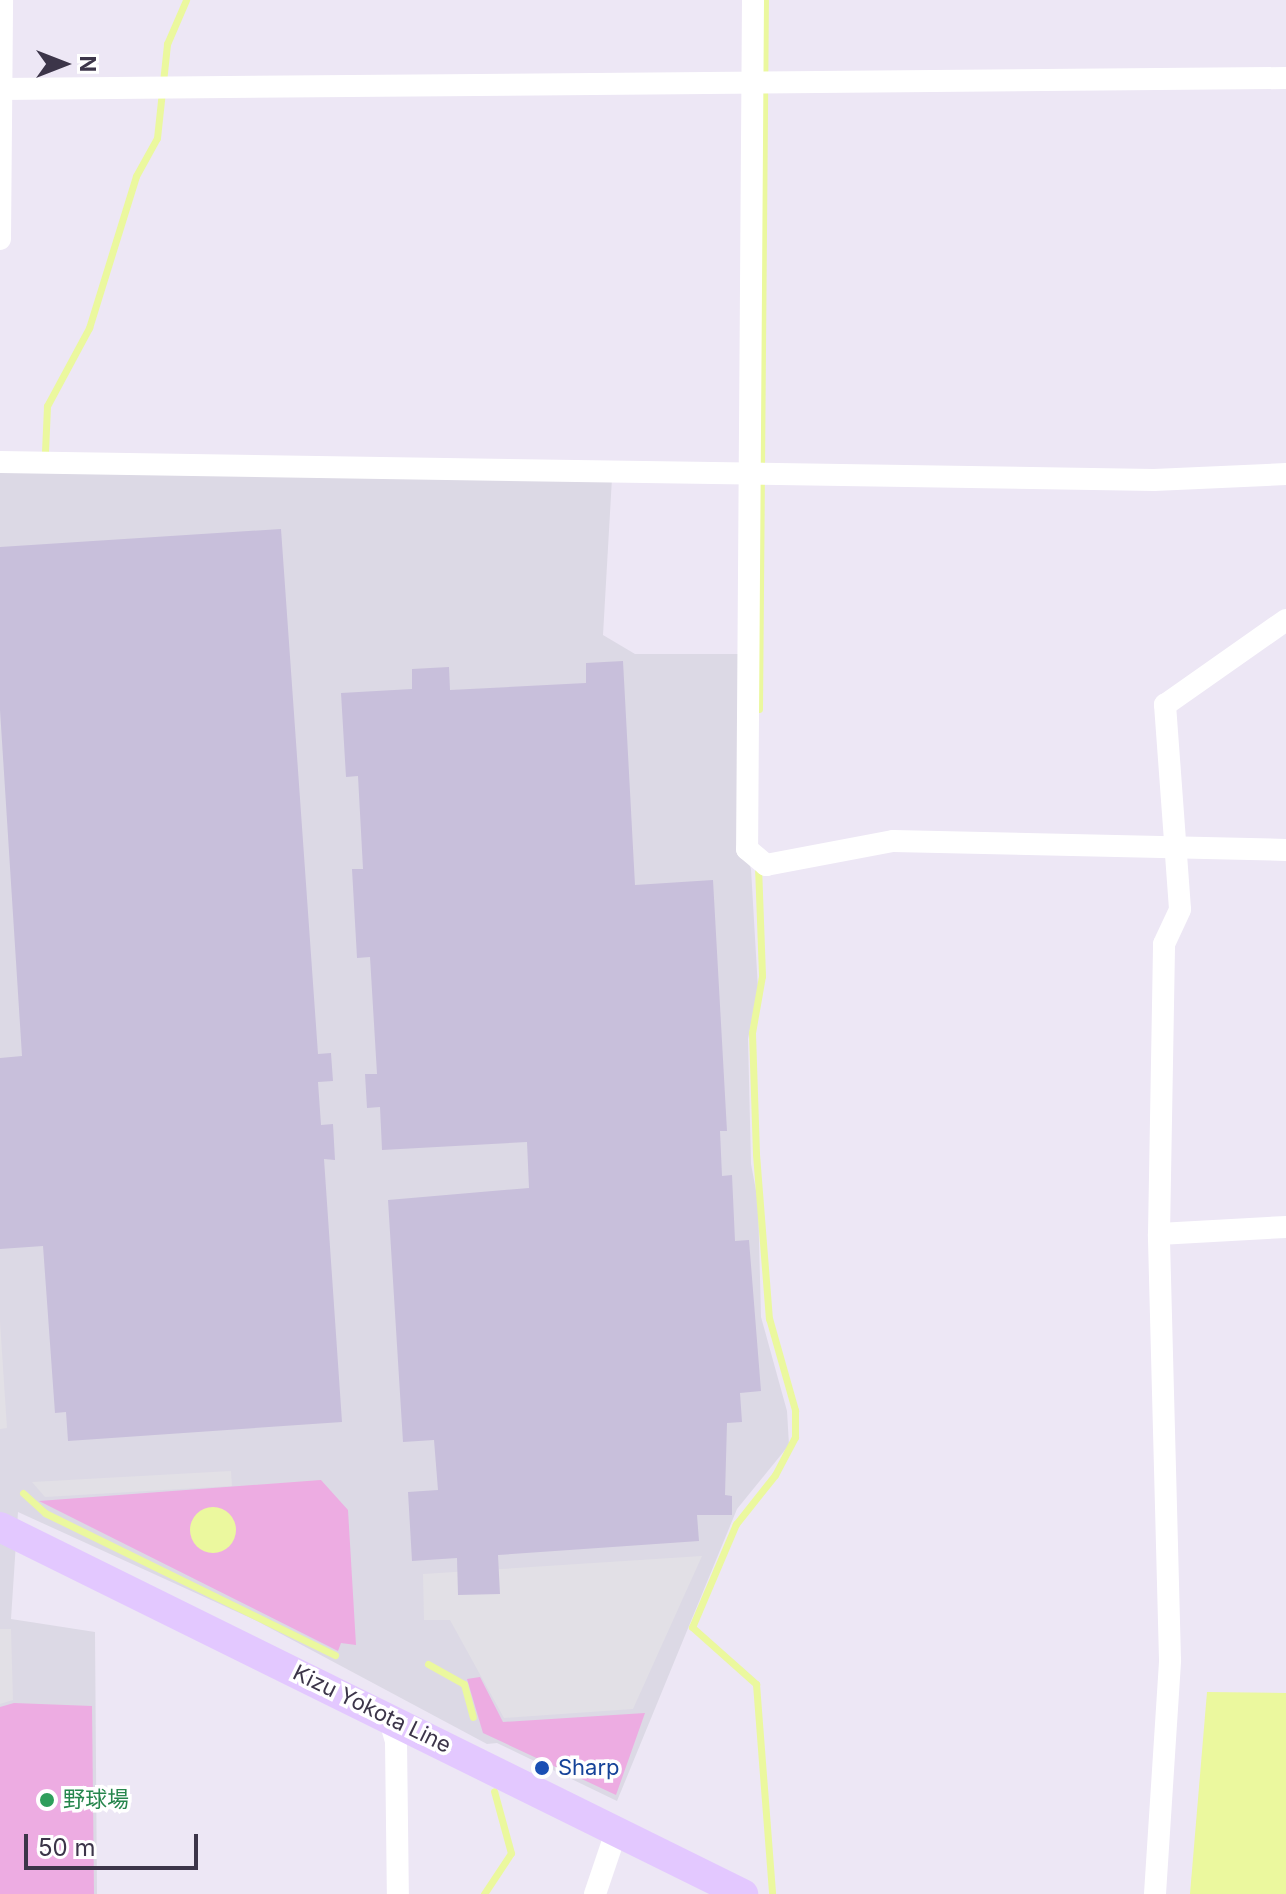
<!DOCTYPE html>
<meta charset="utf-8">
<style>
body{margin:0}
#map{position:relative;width:1286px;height:1894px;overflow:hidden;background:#ede7f5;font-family:Inter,"Noto Sans JP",sans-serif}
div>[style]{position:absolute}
.industrial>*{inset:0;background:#dcd9e5}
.green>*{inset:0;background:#edace2}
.parking>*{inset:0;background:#e2e0e6}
.water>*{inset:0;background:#ebf89e}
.round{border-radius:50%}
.stream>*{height:7px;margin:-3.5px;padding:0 3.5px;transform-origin:3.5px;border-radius:3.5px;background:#ebf89e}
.building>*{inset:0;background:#c8bfdb}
.minor>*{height:22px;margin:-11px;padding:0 11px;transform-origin:11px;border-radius:11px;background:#fff}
.secondary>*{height:30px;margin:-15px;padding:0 15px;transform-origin:15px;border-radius:15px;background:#e3c8ff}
.dots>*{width:22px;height:22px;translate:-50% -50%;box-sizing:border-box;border:4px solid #fff;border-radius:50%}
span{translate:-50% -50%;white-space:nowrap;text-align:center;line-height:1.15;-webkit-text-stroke:7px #fff;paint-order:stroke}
.street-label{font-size:22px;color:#3c3549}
.transit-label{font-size:22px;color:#164399}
.left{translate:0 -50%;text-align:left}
.leisure-label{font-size:22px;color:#27864d}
.north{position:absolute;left:24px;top:24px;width:80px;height:80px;-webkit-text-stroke:6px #fff;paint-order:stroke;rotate:90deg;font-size:22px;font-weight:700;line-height:32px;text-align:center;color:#3c3549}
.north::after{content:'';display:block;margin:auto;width:28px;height:36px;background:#3c3549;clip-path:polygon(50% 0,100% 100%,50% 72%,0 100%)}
.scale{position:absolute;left:24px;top:1834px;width:174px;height:36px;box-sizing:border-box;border:4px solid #3c3549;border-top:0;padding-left:10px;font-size:24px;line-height:28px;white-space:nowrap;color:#3c3549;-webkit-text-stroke:6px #fff;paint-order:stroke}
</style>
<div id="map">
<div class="industrial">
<i style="clip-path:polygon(0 470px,612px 478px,603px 635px,635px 654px,739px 654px,740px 839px,751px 869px,758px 989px,748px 1039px,751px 1164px,758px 1201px,761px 1317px,787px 1411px,789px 1445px,737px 1509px,617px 1801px,497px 1743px,487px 1744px,257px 1621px,18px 1512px,11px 1619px,95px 1632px,97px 1894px,0 1894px)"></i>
</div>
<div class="green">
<i style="clip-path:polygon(321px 1480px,348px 1510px,356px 1645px,341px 1643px,338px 1651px,39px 1501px)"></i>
<i style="clip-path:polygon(480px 1677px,503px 1722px,645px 1713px,616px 1795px,483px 1733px,467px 1679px)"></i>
<i style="clip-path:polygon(14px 1703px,92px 1706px,94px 1894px,0 1894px,0 1707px)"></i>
</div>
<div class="parking">
<i style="clip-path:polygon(0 1321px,7px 1428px,0 1429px)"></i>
<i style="clip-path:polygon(231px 1471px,232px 1486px,45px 1497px,32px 1482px)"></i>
<i style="clip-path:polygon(702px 1556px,633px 1709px,504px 1718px,450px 1620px,424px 1620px,423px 1574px)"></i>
<i style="clip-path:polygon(0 1629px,11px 1629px,13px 1700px,0 1704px)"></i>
</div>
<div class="water">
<i class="round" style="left:190px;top:1507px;width:46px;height:46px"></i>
<i style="clip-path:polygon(1207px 1692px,1286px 1693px,1286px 1894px,1190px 1894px)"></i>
</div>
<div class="stream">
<i style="left:45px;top:452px;width:46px;rotate:-87.5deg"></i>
<i style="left:47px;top:406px;width:89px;rotate:-61.7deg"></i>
<i style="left:89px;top:328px;width:159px;rotate:-72.8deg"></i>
<i style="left:136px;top:176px;width:43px;rotate:-61.1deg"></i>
<i style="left:157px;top:138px;width:95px;rotate:-83.9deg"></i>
<i style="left:167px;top:44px;width:48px;rotate:-66.6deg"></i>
<i style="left:759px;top:709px;width:709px;rotate:-89.52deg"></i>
<i style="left:758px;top:866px;width:110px;rotate:87.9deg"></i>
<i style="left:762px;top:976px;width:58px;rotate:100deg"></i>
<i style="left:752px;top:1033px;width:121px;rotate:88.1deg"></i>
<i style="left:756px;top:1154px;width:165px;rotate:85.5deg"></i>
<i style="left:769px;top:1318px;width:96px;rotate:74.2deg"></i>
<i style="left:795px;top:1410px;width:27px;rotate:90deg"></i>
<i style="left:795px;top:1437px;width:43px;rotate:117.8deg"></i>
<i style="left:775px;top:1475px;width:63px;rotate:128.5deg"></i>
<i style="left:736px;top:1524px;width:112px;rotate:113.1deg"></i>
<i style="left:692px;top:1627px;width:86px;rotate:41.7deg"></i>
<i style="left:756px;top:1684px;width:211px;rotate:85.6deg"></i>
<i style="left:23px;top:1493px;width:30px;rotate:42deg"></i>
<i style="left:45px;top:1513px;width:323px;rotate:26.1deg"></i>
<i style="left:428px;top:1664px;width:41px;rotate:29.1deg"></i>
<i style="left:464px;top:1684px;width:34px;rotate:75deg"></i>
<i style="left:484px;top:1894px;width:49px;rotate:-56.6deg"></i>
<i style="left:511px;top:1853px;width:64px;rotate:-105.3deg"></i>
</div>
<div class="building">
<i style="clip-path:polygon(281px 529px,318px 1054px,331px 1053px,333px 1081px,318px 1082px,321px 1125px,333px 1124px,335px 1160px,324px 1159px,342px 1422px,68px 1441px,66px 1412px,55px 1413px,43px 1246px,0 1249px,0 1058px,22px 1056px,0 710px,0 547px)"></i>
<i style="clip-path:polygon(623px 661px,635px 885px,713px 880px,727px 1131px,720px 1131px,722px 1176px,732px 1175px,735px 1241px,749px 1240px,761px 1391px,740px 1393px,742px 1422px,727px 1423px,725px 1495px,732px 1496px,732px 1515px,697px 1515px,699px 1541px,498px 1555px,500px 1594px,458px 1595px,457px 1558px,412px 1561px,408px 1492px,438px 1490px,434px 1440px,403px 1442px,388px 1200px,529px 1188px,527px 1142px,382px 1150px,380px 1107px,367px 1108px,365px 1074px,377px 1074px,370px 957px,357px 958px,352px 869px,363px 869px,358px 776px,346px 777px,341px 693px,412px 689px,412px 669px,449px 667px,450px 690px,586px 683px,586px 663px)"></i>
</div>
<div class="minor">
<i style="left:753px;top:0;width:849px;rotate:90.4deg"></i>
<i style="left:747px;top:849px;width:25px;rotate:40deg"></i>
<i style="left:766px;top:865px;width:129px;rotate:-10.7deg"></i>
<i style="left:893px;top:841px;width:393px;rotate:1.3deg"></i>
<i style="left:0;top:89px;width:1286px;rotate:-0.49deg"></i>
<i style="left:0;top:239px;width:239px;rotate:-89.5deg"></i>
<i style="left:0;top:462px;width:1154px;rotate:0.89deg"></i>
<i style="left:1154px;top:480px;width:132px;rotate:-2.6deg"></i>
<i style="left:1159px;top:1234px;width:127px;rotate:-3.2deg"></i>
<i style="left:389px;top:1717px;width:25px;rotate:74deg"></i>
<i style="left:396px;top:1741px;width:153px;rotate:89.3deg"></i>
<i style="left:595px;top:1894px;width:65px;rotate:-71.3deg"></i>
<i style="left:1155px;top:1894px;width:234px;rotate:-86.3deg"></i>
<i style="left:1170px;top:1660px;width:426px;rotate:-91.5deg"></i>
<i style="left:1159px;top:1234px;width:290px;rotate:-89deg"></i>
<i style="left:1164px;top:944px;width:38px;rotate:-65deg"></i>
<i style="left:1180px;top:909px;width:205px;rotate:-94.2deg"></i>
<i style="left:1165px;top:705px;width:148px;rotate:-35.1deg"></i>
</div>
<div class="secondary">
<i style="left:0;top:1527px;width:829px;rotate:26.29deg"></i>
</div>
<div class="dots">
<i style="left:542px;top:1768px;background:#1a4fb4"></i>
<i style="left:47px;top:1800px;background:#2e9e5b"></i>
</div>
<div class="street-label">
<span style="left:372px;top:1709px;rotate:26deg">Kizu Yokota Line</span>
</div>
<div class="transit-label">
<span class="left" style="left:558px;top:1768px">Sharp</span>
</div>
<div class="leisure-label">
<span class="left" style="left:63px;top:1800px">野球場</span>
</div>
<div class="north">N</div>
<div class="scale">50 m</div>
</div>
